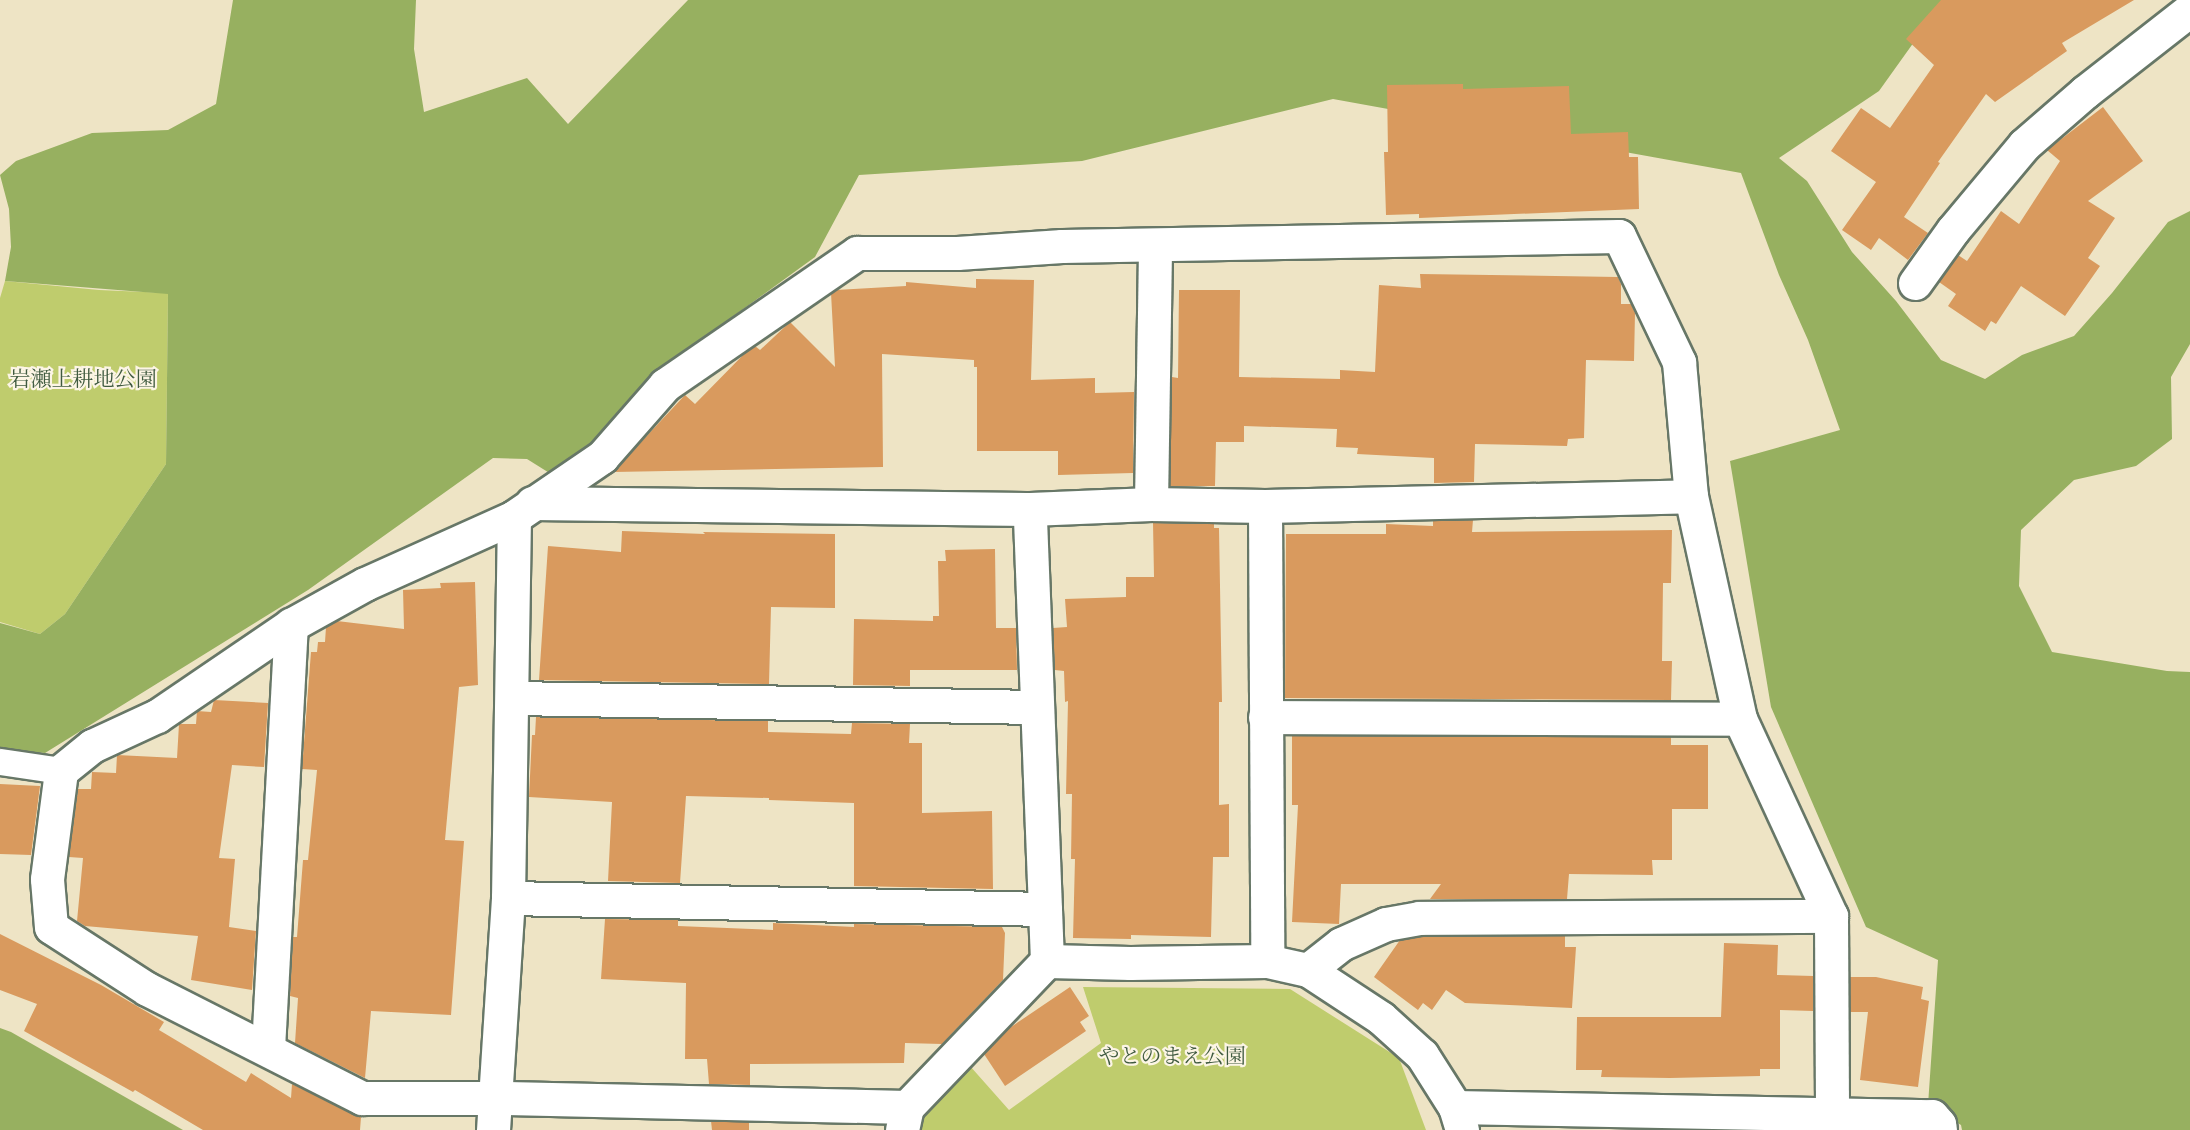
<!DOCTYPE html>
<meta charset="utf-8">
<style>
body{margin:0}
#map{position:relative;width:2190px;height:1130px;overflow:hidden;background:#eee4c5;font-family:"Sorts Mill Goudy","Noto Serif JP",serif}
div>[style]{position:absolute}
.green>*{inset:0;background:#bfcc6d}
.forest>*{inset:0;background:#97b060}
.building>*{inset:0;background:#d99a5e}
.roads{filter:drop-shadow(2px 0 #677767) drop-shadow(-2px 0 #677767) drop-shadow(0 2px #677767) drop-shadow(0 -2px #677767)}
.lane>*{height:26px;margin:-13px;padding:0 13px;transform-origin:13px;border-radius:13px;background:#fff}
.street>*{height:33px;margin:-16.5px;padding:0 16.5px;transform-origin:16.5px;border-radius:16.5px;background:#fff}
span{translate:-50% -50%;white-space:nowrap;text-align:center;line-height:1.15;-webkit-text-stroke:4.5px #fcf5e5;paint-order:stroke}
.park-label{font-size:21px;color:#3f5a3f}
</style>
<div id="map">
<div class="green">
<i style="clip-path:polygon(5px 281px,99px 290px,168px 293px,166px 464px,65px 614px,40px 634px,0 622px,0 298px)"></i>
<i style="clip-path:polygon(1083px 987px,1290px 989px,1399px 1058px,1426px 1130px,918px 1130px,921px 1117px,970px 1066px,1009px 1110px,1101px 1043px)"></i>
</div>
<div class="forest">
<i style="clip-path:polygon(233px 0,416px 0,414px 49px,424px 112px,527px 78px,568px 124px,688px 0,1944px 0,1879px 91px,1779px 158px,1807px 181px,1852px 252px,1896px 301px,1941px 360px,1985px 379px,2022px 355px,2074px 336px,2112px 293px,2168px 222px,2190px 211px,2190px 344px,2171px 377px,2172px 439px,2136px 466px,2074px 480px,2021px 530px,2019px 586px,2052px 652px,2167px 671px,2190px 672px,2190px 1130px,1962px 1130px,1961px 1125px,1928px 1105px,1938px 960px,1866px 927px,1771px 707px,1730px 461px,1840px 430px,1808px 340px,1779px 275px,1741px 173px,1333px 99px,1082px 161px,859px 175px,815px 257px,659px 370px,585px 451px,551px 474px,527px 459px,493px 458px,308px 590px,45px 753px,0 749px,0 623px,40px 634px,65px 614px,166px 464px,168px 294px,5px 281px,11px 247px,9px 209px,0 175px,16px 161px,92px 133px,168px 130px,216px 104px)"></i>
<i style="clip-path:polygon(0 1028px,11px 1032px,183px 1130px,0 1130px)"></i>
</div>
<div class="building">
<i style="clip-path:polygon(1941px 0,2134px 0,2062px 43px,2067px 51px,1995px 102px,1986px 94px,1938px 162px,1940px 163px,1904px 217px,1928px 233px,1908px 260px,1879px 238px,1871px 250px,1842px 230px,1876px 182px,1831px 151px,1861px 108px,1890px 128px,1934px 65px,1906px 39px)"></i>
<i style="clip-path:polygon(1463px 84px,1463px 89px,1569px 86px,1571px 134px,1628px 132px,1629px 157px,1638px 157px,1639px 209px,1419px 218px,1419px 214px,1386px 215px,1384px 152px,1388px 152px,1387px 85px)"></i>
<i style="clip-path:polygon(2103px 107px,2143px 161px,2088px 201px,2115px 218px,2088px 258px,2100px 266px,2065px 316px,2021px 286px,1996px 324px,1991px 321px,1985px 331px,1948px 306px,1956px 294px,1939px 282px,1958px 255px,1967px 261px,2001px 211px,2019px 224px,2060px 161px,2047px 150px)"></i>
<i style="clip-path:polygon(1420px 274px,1618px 277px,1621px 284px,1621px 304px,1631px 304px,1635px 313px,1634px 361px,1586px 360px,1584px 438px,1568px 439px,1567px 446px,1475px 444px,1474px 482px,1434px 483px,1434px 458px,1357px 454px,1358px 448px,1336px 447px,1337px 429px,1244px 426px,1244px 442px,1216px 442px,1215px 486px,1170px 486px,1172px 377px,1178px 378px,1179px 290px,1240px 290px,1239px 377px,1340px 379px,1340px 370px,1375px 372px,1379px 285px,1421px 288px)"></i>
<i style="clip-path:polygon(976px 279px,1034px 280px,1031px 380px,1095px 378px,1095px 393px,1134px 392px,1133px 473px,1058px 475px,1058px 451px,977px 451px,977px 367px,974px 367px,974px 360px,882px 354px,883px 467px,613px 472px,685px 395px,695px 404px,747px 351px,755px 346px,760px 350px,790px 322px,835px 367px,831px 293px,836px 290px,906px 286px,906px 282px,976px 288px)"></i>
<i style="clip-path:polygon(1473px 520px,1472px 532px,1672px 530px,1671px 583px,1663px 583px,1662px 661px,1672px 661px,1671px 700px,1285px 698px,1286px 534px,1386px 534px,1386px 524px,1433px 526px,1433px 521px)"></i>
<i style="clip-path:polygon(1153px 523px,1214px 524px,1214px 528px,1219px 528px,1222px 702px,1219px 702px,1219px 805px,1229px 804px,1229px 857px,1213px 857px,1211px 937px,1131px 935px,1131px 939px,1073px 938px,1075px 859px,1071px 859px,1072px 794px,1066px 794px,1068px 701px,1065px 702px,1064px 671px,1055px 670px,1053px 628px,1067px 627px,1065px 599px,1126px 597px,1126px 577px,1154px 577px)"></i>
<i style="clip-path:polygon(622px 531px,705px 534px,703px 532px,835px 534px,835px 608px,771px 607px,769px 684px,539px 680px,548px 546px,621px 552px)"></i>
<i style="clip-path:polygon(995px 549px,996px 628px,1016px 628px,1017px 670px,910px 670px,910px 686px,853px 685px,854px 619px,933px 621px,933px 616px,939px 616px,938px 561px,946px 561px,945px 550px)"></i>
<i style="clip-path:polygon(475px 582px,478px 685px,459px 687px,445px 840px,464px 841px,451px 1015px,371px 1011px,365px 1078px,295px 1043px,298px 998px,290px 996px,293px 937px,297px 937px,303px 860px,308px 860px,317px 770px,302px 769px,311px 652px,317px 652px,318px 642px,325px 642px,326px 627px,337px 621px,404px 629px,403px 590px,441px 588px,440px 583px)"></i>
<i style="clip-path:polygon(214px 700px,268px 703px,264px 767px,232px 765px,219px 858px,235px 859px,229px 927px,256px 931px,252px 990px,191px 980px,198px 936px,85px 926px,77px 921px,83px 858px,69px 857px,78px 789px,91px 789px,92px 772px,116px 773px,117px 755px,177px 758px,179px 724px,196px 724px,197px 711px,211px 712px)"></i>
<i style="clip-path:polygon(536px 717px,768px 721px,768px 732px,851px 734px,852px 723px,910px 724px,909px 743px,922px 743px,922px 813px,992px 811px,993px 889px,854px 886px,854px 803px,769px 800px,769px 798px,686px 796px,680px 883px,608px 881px,612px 802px,529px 797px,532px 735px,535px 735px)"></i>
<i style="clip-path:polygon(1292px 736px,1671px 737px,1671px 745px,1708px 745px,1708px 809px,1672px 809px,1672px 860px,1652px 860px,1653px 875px,1569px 874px,1567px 899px,1430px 899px,1441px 884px,1341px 884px,1339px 924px,1292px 922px,1298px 805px,1292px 805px)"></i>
<i style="clip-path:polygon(0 784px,40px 786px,31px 855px,0 854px)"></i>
<i style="clip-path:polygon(605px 919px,678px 920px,678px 926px,773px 930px,773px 923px,854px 927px,854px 924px,1002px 927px,1005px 933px,1003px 980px,942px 1044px,905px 1043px,904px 1063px,750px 1064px,750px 1085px,709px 1084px,707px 1059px,685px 1059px,686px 983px,601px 979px)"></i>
<i style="clip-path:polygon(0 934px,101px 985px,164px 1022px,159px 1030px,246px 1082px,251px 1073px,291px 1098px,292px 1084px,361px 1117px,360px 1130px,203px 1130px,135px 1090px,133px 1092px,24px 1031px,37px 1004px,0 990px)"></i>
<i style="clip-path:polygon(1565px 936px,1565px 947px,1576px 947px,1572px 1008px,1465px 1003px,1446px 990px,1432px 1010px,1423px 1003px,1418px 1010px,1374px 977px,1400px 940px,1421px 937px)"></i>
<i style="clip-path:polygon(1724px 943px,1778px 945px,1777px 975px,1813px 976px,1813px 1011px,1780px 1010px,1780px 1069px,1760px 1069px,1760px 1076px,1670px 1078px,1601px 1077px,1602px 1070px,1576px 1070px,1577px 1017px,1721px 1017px)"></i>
<i style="clip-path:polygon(1850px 977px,1876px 977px,1923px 987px,1921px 999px,1929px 1001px,1918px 1087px,1860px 1080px,1868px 1012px,1850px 1012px)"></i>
<i style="clip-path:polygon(1070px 987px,1089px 1016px,1080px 1022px,1086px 1031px,1005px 1086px,984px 1054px,1008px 1029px)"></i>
<i style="clip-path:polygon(711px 1121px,749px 1122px,749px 1130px,712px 1130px)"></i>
</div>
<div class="roads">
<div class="lane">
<i style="left:0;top:762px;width:62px;rotate:8.4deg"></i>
</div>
<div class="street">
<i style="left:1915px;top:283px;width:65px;rotate:-54.4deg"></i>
<i style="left:1953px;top:230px;width:111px;rotate:-50.1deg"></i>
<i style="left:2024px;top:145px;width:81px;rotate:-41deg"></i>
<i style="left:2085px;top:92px;width:133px;rotate:-38deg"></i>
<i style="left:532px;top:503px;width:498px;rotate:0.7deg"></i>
<i style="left:1030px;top:509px;width:121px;rotate:-2.4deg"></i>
<i style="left:1151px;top:504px;width:114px;rotate:1deg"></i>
<i style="left:1265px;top:506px;width:426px;rotate:-1.3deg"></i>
<i style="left:1151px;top:504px;width:259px;rotate:-89.1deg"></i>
<i style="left:1265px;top:506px;width:455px;rotate:89.7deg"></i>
<i style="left:512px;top:698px;width:525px;rotate:0.98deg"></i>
<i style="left:1265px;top:717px;width:475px;rotate:0.2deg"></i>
<i style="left:508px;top:898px;width:537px;rotate:1.17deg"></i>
<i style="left:1047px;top:961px;width:83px;rotate:1.4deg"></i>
<i style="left:1130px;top:963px;width:137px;rotate:-0.8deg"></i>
<i style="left:1267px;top:961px;width:42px;rotate:12.4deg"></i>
<i style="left:1308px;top:970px;width:87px;rotate:33.3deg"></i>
<i style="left:1381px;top:1018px;width:55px;rotate:42.1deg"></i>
<i style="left:1422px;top:1055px;width:62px;rotate:57.6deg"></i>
<i style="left:1455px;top:1107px;width:24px;rotate:73deg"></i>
<i style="left:1308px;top:970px;width:42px;rotate:-38.2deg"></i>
<i style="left:1341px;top:944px;width:49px;rotate:-24deg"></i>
<i style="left:1386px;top:924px;width:34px;rotate:-10deg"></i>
<i style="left:1419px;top:918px;width:412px;rotate:-0.3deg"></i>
<i style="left:268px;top:1048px;width:424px;rotate:-86.9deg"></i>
<i style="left:907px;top:1107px;width:412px;rotate:-178.7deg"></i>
<i style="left:495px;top:1098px;width:133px;rotate:180deg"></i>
<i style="left:362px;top:1098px;width:241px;rotate:-153.1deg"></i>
<i style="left:147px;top:989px;width:114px;rotate:-147.1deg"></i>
<i style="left:51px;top:927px;width:48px;rotate:-94.8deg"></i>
<i style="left:47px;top:879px;width:109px;rotate:-82.6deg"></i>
<i style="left:61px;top:771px;width:40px;rotate:-39deg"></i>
<i style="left:92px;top:746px;width:72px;rotate:-24.8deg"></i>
<i style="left:157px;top:716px;width:162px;rotate:-34.2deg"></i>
<i style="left:291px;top:625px;width:85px;rotate:-29deg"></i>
<i style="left:365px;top:584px;width:163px;rotate:-24.2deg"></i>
<i style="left:514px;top:517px;width:107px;rotate:-34.3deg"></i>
<i style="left:602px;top:457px;width:96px;rotate:-48.8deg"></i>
<i style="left:665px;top:385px;width:233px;rotate:-34.5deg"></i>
<i style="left:857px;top:253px;width:100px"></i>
<i style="left:957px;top:253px;width:105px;rotate:-3.8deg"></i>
<i style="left:1062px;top:246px;width:557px;rotate:-1.03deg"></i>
<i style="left:1619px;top:236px;width:140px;rotate:64.5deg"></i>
<i style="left:1679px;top:362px;width:135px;rotate:84.9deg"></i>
<i style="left:1691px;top:496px;width:228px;rotate:77.6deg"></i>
<i style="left:1740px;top:719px;width:217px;rotate:65.2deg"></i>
<i style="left:1831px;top:916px;width:197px;rotate:89.7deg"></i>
<i style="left:1455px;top:1107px;width:477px;rotate:1.1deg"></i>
<i style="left:1932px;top:1116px;width:11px;rotate:49deg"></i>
<i style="left:1939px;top:1124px;width:6px;rotate:81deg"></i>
<i style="left:493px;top:1130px;width:232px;rotate:-86.3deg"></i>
<i style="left:508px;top:898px;width:381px;rotate:-89.1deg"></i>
<i style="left:902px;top:1130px;width:24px;rotate:-78deg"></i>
<i style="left:907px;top:1107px;width:202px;rotate:-46.2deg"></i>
<i style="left:1047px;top:961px;width:452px;rotate:-92.2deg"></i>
</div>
</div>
<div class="park-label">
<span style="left:83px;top:381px">岩瀬上耕地公園</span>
<span style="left:1172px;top:1058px">やとのまえ公園</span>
</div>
</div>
